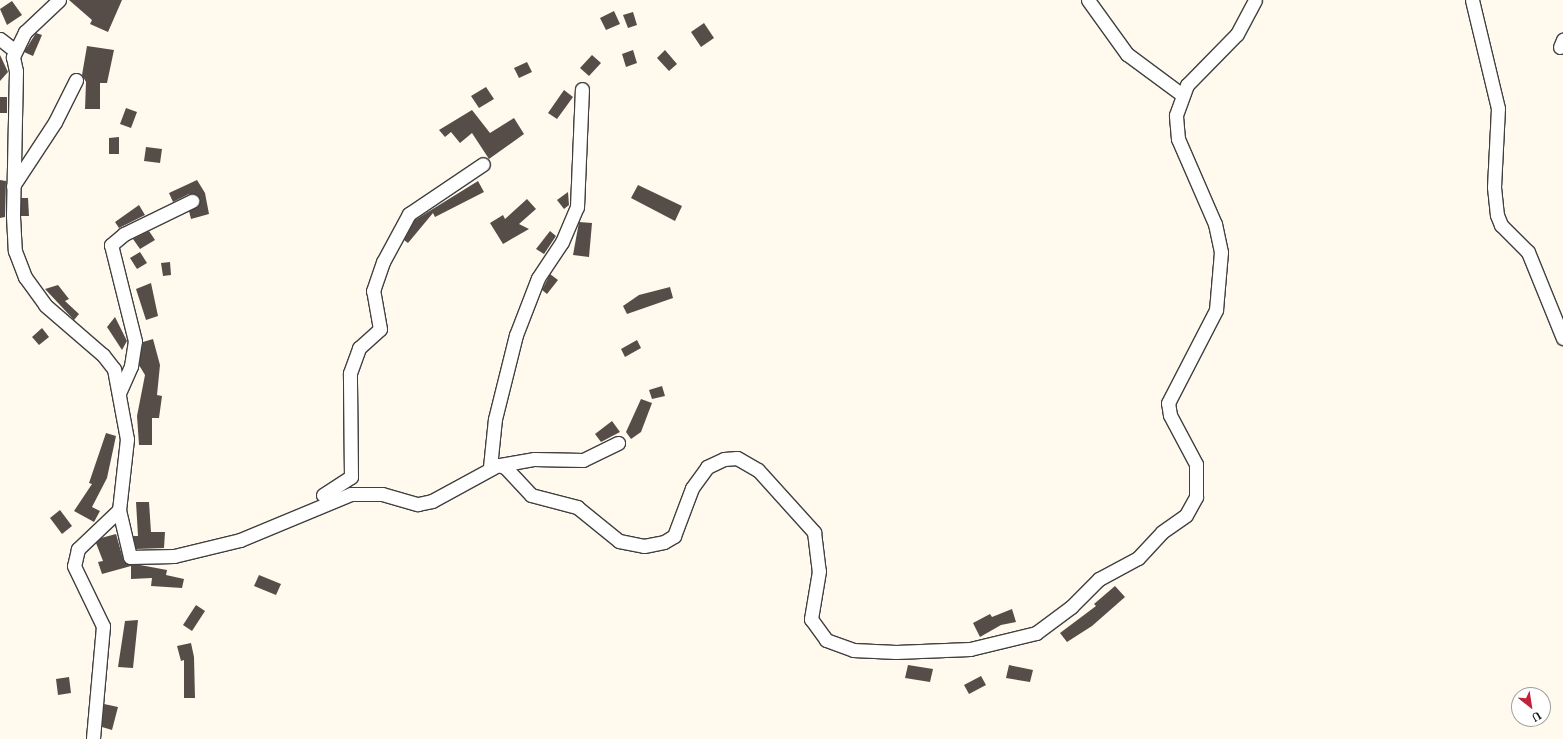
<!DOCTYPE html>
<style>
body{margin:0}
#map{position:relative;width:1563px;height:739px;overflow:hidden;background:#fffaed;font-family:Merriweather,serif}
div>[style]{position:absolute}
.building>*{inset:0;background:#564d49}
.roads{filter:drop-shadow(1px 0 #404040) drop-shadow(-1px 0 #404040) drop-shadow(0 1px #404040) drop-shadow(0 -1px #404040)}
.minor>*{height:13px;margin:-6.5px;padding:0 6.5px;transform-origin:6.5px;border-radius:6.5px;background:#fff}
span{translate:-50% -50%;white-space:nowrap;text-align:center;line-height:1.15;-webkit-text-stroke:4px #fff;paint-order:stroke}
.north{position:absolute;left:1511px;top:687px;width:40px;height:40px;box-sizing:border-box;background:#fff;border:1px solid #9e9e9e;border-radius:50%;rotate:150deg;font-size:11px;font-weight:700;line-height:16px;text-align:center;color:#0d0d0d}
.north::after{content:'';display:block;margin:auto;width:14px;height:18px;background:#c02239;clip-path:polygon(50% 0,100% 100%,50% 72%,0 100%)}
</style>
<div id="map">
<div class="building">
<i style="clip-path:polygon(69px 0,122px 0,108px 32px,90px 24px,92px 20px)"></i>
<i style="clip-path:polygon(12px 1px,22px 15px,7px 25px,0 9px)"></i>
<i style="clip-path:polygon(614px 11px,620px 24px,606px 30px,600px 18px)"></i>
<i style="clip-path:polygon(633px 12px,637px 25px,628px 28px,623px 15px)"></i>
<i style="clip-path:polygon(704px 23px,714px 38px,701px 47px,691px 32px)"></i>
<i style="clip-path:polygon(36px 33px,42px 35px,33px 56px,24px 52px)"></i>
<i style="clip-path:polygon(87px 46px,114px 50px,107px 83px,100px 83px,100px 109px,85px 109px,86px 82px,82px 75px)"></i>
<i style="clip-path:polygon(633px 50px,637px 63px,626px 67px,622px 54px)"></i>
<i style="clip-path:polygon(665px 50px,677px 64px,669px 71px,657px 58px)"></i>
<i style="clip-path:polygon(0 55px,8px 72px,0 81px)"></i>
<i style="clip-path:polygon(592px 55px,601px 63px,589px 76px,580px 68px)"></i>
<i style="clip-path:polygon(527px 62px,532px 72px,519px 78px,514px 68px)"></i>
<i style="clip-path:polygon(486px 87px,494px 99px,479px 108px,471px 96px)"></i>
<i style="clip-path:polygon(564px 90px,573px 97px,557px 119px,548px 113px)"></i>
<i style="clip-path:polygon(0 97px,7px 97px,7px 113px,0 113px)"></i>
<i style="clip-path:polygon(126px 108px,137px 112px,131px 128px,120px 124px)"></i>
<i style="clip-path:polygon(472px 110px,490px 133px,514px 118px,524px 134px,489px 159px,472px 133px,460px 143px,451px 132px,445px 137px,439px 130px)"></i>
<i style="clip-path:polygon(119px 137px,119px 154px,109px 154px,109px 138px)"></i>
<i style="clip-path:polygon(146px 147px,162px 149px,160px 163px,144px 161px)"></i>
<i style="clip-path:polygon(0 180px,6px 181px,5px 217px,0 218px)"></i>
<i style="clip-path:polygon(197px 180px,205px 193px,209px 214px,191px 219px,189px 211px,200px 202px,197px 195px,189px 194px,173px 202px,169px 193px)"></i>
<i style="clip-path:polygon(478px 181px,484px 192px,435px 217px,433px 213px,408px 243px,404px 240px,415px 220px)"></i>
<i style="clip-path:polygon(638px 185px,682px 206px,675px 221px,631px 198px)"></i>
<i style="clip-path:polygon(568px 192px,569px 205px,564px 209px,557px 200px)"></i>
<i style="clip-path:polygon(21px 198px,28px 198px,29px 216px,21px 216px)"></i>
<i style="clip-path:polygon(527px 199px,536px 209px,519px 224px,529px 229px,503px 244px,490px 223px,503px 215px,505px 219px)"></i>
<i style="clip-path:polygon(139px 205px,145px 215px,119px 228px,115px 222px)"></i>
<i style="clip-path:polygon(579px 222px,592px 223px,589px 257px,573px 255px)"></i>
<i style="clip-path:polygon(149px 231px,155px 240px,140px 249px,133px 239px)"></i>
<i style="clip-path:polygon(550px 231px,556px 236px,544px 254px,536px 249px)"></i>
<i style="clip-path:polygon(140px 252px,147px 263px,137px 269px,130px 258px)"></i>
<i style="clip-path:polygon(170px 262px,171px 275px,163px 276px,161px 263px)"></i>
<i style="clip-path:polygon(550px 274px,558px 280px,547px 294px,542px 290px)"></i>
<i style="clip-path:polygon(151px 283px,158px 316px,146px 320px,136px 289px)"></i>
<i style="clip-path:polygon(58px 285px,69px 299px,65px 301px,79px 314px,74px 320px,45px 289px)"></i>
<i style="clip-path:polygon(670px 287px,673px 298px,627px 314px,623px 306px,639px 295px)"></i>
<i style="clip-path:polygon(115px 317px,127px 341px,122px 350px,107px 327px)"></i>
<i style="clip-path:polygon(42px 328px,49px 337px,39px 345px,32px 337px)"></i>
<i style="clip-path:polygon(153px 339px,160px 365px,157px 395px,162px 396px,159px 418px,152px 418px,152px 445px,139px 445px,137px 416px,145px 375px,139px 365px,143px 342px)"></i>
<i style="clip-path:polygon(637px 340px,641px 348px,625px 357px,621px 349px)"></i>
<i style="clip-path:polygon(662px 386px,665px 396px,652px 399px,649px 390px)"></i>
<i style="clip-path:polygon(641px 399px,652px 403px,641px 432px,631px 439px,626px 432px)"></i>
<i style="clip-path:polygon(612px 421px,620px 432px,601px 442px,595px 434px)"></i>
<i style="clip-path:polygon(106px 433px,116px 436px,107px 478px,92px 507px,100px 511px,94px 522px,74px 511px,92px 484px,89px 483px)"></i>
<i style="clip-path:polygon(136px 502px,149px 502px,151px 532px,165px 532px,164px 548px,136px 549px,133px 536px,138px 536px)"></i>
<i style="clip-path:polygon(60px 510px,72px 526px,62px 534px,50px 518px)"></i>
<i style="clip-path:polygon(116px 534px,124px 562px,167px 570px,166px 575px,184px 579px,182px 588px,151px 586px,152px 578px,131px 579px,131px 566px,102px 574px,98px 562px,103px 561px,96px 543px,101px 538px)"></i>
<i style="clip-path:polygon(259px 575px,281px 584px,276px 595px,254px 586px)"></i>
<i style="clip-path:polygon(1115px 586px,1125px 597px,1092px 626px,1067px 642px,1060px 633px,1096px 606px,1094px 604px)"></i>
<i style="clip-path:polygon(196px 605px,205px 611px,192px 631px,183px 625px)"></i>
<i style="clip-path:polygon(1012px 609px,1016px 622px,1001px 625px,980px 637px,973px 623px,990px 614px,992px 617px)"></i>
<i style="clip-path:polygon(138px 620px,133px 668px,118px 667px,125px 621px)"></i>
<i style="clip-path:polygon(191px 643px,194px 657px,195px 698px,184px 698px,184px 660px,181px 661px,177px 646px)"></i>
<i style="clip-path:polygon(908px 665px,933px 669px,930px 682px,905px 678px)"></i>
<i style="clip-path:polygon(1009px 665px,1033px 670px,1030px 682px,1006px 678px)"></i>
<i style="clip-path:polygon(981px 676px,986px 685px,969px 694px,964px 685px)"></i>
<i style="clip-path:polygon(69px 677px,71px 693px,58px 695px,56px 679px)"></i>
<i style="clip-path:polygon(104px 704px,118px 707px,112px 730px,102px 727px)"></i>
</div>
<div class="roads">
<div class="minor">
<i style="left:59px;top:0;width:47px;rotate:136.7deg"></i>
<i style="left:25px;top:32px;width:28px;rotate:116deg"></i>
<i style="left:13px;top:57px;width:14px;rotate:78deg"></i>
<i style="left:16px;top:71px;width:145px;rotate:91.2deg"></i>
<i style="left:13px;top:216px;width:35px;rotate:87deg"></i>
<i style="left:15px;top:251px;width:28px;rotate:69deg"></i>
<i style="left:25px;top:277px;width:34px;rotate:54deg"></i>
<i style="left:45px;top:305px;width:77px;rotate:40.8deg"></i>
<i style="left:103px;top:355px;width:18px;rotate:52deg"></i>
<i style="left:114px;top:369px;width:71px;rotate:79.5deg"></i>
<i style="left:127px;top:439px;width:71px;rotate:96.4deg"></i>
<i style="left:119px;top:510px;width:57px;rotate:136.4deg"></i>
<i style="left:78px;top:549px;width:17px;rotate:103deg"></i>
<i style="left:74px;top:566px;width:67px;rotate:64.2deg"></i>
<i style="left:103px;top:626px;width:113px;rotate:95.1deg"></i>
<i style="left:1088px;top:0;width:67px;rotate:54.2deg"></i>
<i style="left:1127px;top:54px;width:67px;rotate:36.5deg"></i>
<i style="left:1472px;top:0;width:111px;rotate:76.5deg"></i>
<i style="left:1498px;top:108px;width:79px;rotate:92.9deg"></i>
<i style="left:1494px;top:187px;width:28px;rotate:84deg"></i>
<i style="left:1497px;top:215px;width:11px;rotate:68deg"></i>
<i style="left:1501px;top:225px;width:38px;rotate:45deg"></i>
<i style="left:1528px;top:252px;width:93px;rotate:67.9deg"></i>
<i style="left:0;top:39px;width:18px;rotate:38deg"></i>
<i style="left:1560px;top:47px;width:8px;rotate:-67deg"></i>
<i style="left:13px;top:186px;width:77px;rotate:-56.7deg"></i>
<i style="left:55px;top:122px;width:47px;rotate:-63.4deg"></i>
<i style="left:119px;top:393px;width:30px;rotate:-66deg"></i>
<i style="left:131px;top:366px;width:25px;rotate:-81deg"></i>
<i style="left:135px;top:341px;width:99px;rotate:-104deg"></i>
<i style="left:111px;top:245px;width:17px;rotate:-40deg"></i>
<i style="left:124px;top:234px;width:76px;rotate:-25.9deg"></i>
<i style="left:500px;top:465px;width:35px;rotate:-10deg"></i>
<i style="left:534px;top:459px;width:49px;rotate:1.2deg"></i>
<i style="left:583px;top:460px;width:39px;rotate:-26deg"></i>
<i style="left:490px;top:467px;width:48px;rotate:-84.1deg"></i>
<i style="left:495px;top:419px;width:87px;rotate:-76deg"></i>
<i style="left:516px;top:335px;width:61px;rotate:-68.9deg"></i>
<i style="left:538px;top:278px;width:43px;rotate:-56.3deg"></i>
<i style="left:562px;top:242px;width:38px;rotate:-67deg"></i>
<i style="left:577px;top:207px;width:118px;rotate:-87.6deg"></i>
<i style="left:323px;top:495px;width:33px;rotate:-33deg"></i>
<i style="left:351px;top:477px;width:104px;rotate:-90.6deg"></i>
<i style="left:350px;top:373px;width:27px;rotate:-70deg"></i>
<i style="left:359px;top:348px;width:28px;rotate:-42deg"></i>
<i style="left:380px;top:329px;width:39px;rotate:-100deg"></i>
<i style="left:373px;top:291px;width:31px;rotate:-71deg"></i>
<i style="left:383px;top:262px;width:55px;rotate:-61.6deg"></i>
<i style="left:409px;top:214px;width:89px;rotate:-34deg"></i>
<i style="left:119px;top:510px;width:48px;rotate:76.8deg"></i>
<i style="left:130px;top:557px;width:44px;rotate:-1.3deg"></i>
<i style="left:174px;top:556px;width:68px;rotate:-13.6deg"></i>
<i style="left:240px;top:540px;width:120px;rotate:-22.5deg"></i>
<i style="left:351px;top:494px;width:31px"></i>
<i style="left:382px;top:494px;width:37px;rotate:16deg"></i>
<i style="left:418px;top:504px;width:14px;rotate:-12deg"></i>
<i style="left:432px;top:501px;width:75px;rotate:-28.6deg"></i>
<i style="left:498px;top:465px;width:7px;rotate:16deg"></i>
<i style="left:505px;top:467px;width:38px;rotate:47deg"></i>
<i style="left:531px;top:495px;width:48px;rotate:14.6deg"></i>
<i style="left:577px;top:507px;width:54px;rotate:39deg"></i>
<i style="left:619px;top:541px;width:25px;rotate:11deg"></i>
<i style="left:644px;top:546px;width:20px;rotate:-11deg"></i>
<i style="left:664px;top:542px;width:12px;rotate:-31deg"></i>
<i style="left:674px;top:536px;width:51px;rotate:-69.4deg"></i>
<i style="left:692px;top:488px;width:26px;rotate:-54deg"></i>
<i style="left:707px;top:467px;width:19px;rotate:-25deg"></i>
<i style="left:724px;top:459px;width:13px;rotate:-4deg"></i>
<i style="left:737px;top:458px;width:24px;rotate:30deg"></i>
<i style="left:758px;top:470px;width:84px;rotate:47.9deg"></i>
<i style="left:814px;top:532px;width:39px;rotate:83deg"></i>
<i style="left:819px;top:571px;width:49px;rotate:99.5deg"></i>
<i style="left:811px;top:619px;width:26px;rotate:54deg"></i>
<i style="left:826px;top:640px;width:29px;rotate:20deg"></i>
<i style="left:853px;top:650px;width:43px;rotate:2.7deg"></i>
<i style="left:896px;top:652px;width:74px;rotate:-2.3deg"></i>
<i style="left:970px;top:649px;width:68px;rotate:-13.6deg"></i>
<i style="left:1036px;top:633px;width:44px;rotate:-36.6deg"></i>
<i style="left:1071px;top:607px;width:40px;rotate:-45deg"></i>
<i style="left:1099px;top:579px;width:44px;rotate:-28.3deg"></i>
<i style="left:1138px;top:558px;width:35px;rotate:-47deg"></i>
<i style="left:1162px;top:532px;width:29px;rotate:-35deg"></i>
<i style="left:1186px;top:515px;width:21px;rotate:-61deg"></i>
<i style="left:1196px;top:497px;width:33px;rotate:-90deg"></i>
<i style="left:1196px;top:464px;width:55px;rotate:-118deg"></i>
<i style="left:1170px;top:415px;width:12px;rotate:-99deg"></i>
<i style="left:1168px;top:403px;width:105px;rotate:-62.7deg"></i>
<i style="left:1216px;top:310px;width:58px;rotate:-85.1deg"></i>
<i style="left:1221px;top:252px;width:29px;rotate:-102deg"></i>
<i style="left:1215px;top:224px;width:93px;rotate:-113.5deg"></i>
<i style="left:1178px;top:139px;width:24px;rotate:-95deg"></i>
<i style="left:1176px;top:115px;width:32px;rotate:-70deg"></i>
<i style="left:1187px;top:85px;width:71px;rotate:-45.6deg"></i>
<i style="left:1237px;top:34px;width:38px;rotate:-62deg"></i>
</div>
</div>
<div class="north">U</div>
</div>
